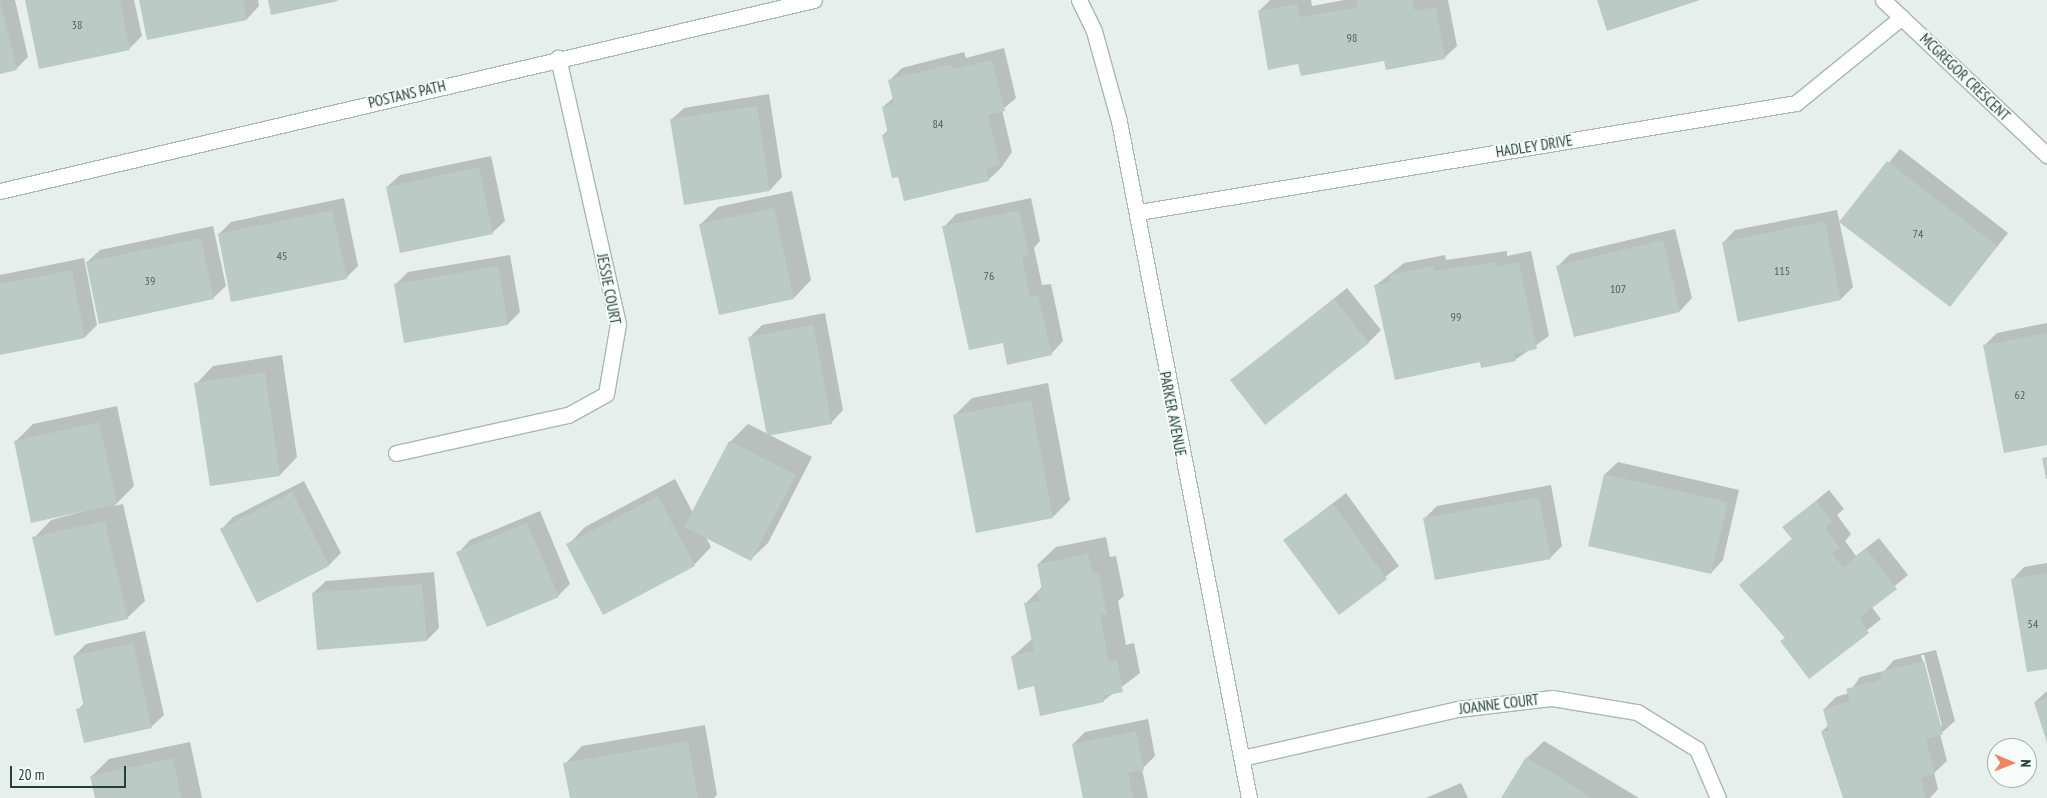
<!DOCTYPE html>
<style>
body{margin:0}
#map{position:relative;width:2047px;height:798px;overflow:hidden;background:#e6efeb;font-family:"PT Sans Narrow",sans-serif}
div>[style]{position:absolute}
.shadow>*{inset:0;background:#0003}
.building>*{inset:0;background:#bbcac4}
.roads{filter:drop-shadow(1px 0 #a8b8b2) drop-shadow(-1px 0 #a8b8b2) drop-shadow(0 1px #a8b8b2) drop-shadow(0 -1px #a8b8b2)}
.street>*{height:15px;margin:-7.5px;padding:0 7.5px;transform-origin:7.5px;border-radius:7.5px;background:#fff}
span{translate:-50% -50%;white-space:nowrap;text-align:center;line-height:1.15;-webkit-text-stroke:4px #f7fbf9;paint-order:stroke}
.number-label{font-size:12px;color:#4a645c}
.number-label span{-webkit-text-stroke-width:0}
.street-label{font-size:15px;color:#24423a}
.north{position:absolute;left:1987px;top:738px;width:50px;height:50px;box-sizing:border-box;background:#f7fbf9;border:1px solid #a3b1ad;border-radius:50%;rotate:91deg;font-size:14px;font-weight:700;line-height:20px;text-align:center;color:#24423a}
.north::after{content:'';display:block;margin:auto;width:18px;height:22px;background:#f4845f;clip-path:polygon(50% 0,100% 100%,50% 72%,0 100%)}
.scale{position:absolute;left:10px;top:766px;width:116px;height:22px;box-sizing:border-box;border:2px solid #24423a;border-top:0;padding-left:6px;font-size:15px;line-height:18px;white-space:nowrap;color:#24423a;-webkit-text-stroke:4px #f7fbf9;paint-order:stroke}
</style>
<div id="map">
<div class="shadow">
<i style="clip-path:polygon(0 0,15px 0,28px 57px,16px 69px,0 73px)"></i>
<i style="clip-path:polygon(26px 0,134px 0,142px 36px,129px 49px)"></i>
<i style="clip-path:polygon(140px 0,258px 0,259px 6px,247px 19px)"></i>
<i style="clip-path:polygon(1270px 0,1311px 0,1312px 6px,1344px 0,1448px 0,1457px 46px,1444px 58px,1299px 63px,1259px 11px)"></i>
<i style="clip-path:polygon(1004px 48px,1016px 98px,1002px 110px,1012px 152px,1001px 168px,988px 180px,899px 175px,883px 135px,888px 130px,883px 107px,894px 97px,890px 80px,902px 68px,964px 52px,966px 58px)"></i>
<i style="clip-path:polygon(769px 94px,782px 177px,770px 190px,671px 120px,684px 108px)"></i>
<i style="clip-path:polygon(1900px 149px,2008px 233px,1950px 306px,1841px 222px)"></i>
<i style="clip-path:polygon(491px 156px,505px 221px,492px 233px,387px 187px,400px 175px)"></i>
<i style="clip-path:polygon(792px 191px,811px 280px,794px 298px,701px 224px,718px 207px)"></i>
<i style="clip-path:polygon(344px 198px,358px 266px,346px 278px,219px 234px,231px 222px)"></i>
<i style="clip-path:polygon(1031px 198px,1040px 241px,1034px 248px,1042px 285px,1051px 284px,1063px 341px,1051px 354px,944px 227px,956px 214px)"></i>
<i style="clip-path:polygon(1837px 210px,1853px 287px,1841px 299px,1723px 243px,1735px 230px)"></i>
<i style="clip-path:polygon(213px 226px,226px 286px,213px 298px,87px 262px,100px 250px)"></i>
<i style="clip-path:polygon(1675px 229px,1692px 298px,1680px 311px,1558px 266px,1570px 254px)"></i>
<i style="clip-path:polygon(1507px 251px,1507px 256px,1531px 251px,1549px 336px,1515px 360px,1481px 361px,1376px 285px,1404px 263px,1445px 255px,1446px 260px)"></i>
<i style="clip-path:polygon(510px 255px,520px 312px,508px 324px,395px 285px,408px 272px)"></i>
<i style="clip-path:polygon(84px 258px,97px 325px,85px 337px,0 354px,0 275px)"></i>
<i style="clip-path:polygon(1347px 288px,1381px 330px,1369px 342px,1232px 380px)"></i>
<i style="clip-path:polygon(825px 313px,843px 410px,831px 423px,768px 434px,812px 457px,768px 543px,750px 560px,706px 537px,711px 547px,694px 565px,568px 545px,585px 527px,675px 479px,693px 513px,730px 442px,748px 424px,768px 434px,750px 337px,762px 325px)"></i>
<i style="clip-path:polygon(2047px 323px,2047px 444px,1985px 345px,1997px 333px)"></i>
<i style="clip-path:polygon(282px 355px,297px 457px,280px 475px,196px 384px,213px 366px)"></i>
<i style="clip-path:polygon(1048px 383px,1070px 500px,1053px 517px,955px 415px,972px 398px)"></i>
<i style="clip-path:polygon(117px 406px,134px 486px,114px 506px,123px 504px,145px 601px,127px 618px,34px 538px,51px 520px,103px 506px,15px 442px,33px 424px)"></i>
<i style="clip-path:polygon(1618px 462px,1739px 490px,1723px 560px,1711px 573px,1605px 474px)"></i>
<i style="clip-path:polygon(304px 481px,341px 553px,329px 565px,258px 601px,221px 530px,233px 517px)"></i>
<i style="clip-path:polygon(1551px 485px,1562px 546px,1550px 558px,1425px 518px,1437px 506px)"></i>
<i style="clip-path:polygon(1829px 490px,1844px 509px,1837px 515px,1851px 534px,1845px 541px,1856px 556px,1879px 538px,1908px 575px,1871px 606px,1881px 619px,1809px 677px,1786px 637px,1741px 585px,1793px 538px,1784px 527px)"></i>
<i style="clip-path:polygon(1346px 493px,1399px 566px,1339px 613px,1285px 540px)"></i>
<i style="clip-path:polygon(540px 511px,570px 584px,558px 596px,458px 553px,470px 540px)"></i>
<i style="clip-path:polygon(1106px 537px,1110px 557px,1116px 556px,1124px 596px,1118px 601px,1126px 645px,1134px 643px,1140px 673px,1103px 701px,1035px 685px,1012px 657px,1032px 639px,1025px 604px,1043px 586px,1038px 564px,1056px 547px)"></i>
<i style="clip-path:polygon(2047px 563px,2047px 668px,2012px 580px,2024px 567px)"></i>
<i style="clip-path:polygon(434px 572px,439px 628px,427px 640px,313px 593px,326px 581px)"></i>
<i style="clip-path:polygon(145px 631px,164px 715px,151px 727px,78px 710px,84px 703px,74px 656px,86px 644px)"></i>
<i style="clip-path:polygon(evenodd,1936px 650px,1955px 721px,1940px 734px,1947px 761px,1934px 773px,1938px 789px,1930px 798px,1844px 798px,1822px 731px,1829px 725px,1824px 709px,1836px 697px,1849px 693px,1860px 677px,1884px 671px,1894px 660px,1936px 650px,1921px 655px,1924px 655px,1942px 726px,1940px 726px,1921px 655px)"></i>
<i style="clip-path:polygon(2047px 691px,2047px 740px,2035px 702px)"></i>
<i style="clip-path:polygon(1148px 719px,1155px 756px,1142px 769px,1148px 798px,1084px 798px,1073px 744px,1085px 732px)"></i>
<i style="clip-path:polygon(705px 725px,717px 795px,714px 798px,571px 798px,565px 764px,582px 746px)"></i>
<i style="clip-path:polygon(1544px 741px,1639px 798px,1502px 798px,1527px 758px)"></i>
<i style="clip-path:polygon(190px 742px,202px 798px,96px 798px,91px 777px,109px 759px)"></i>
<i style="clip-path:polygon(1461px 783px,1468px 798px,1426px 798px)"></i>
</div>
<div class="building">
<i style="clip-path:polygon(25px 0,120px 0,130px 50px,39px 69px)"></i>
<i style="clip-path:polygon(139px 0,243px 0,247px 20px,147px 40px)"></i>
<i style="clip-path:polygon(268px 0,337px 0,338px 1px,271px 15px)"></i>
<i style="clip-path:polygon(1357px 0,1413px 0,1415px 11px,1436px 7px,1445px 59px,1386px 70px,1384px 61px,1301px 76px,1298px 64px,1268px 70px,1258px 11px,1297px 4px,1300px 17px,1358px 7px)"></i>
<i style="clip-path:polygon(1597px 0,1700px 0,1607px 31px)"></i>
<i style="clip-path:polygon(0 2px,17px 70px,0 74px)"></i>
<i style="clip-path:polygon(992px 60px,1005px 111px,988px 115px,1000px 165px,986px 169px,989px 181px,904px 201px,898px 177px,892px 178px,882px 135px,888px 134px,882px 107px,894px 104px,888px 80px,952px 64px,953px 69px)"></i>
<i style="clip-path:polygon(757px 106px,770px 191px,684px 205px,670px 119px)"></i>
<i style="clip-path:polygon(1887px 161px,1997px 246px,1950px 307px,1839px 222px)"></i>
<i style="clip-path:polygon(479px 167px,493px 234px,400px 253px,386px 187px)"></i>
<i style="clip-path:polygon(774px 208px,794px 299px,719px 315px,699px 224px)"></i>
<i style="clip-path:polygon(332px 210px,347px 279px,231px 302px,218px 234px)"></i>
<i style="clip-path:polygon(1019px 210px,1029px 255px,1022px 257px,1030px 297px,1038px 295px,1052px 355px,1007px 365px,1003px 343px,969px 350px,942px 226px)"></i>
<i style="clip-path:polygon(1825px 221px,1841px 300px,1738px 322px,1722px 242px)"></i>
<i style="clip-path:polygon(201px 238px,214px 299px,99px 324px,86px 262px)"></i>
<i style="clip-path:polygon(1663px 240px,1680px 312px,1574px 337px,1556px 266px)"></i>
<i style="clip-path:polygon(1495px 262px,1495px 267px,1519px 262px,1537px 349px,1514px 354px,1516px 361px,1481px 368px,1480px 362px,1395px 380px,1374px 285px,1391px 282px,1390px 275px,1433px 266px,1434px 271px)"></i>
<i style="clip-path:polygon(498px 266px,508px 325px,404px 343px,394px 284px)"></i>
<i style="clip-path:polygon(72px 270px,85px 338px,0 355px,0 284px)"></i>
<i style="clip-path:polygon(1334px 299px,1369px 343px,1265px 425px,1230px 380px)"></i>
<i style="clip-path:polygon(813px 325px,832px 424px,767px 436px,748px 337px)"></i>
<i style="clip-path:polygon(2047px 333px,2047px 445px,2004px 453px,1983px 345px)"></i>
<i style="clip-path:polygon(265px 372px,280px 476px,210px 486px,194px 383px)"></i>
<i style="clip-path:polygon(1031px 400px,1053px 518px,976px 533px,953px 415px)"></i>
<i style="clip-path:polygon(99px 422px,117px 504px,31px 523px,14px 441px)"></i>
<i style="clip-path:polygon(729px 441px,796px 475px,751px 561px,684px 527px)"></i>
<i style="clip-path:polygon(2047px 457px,2047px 479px,2046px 479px,2042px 458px)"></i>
<i style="clip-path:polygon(1604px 474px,1728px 502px,1711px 574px,1588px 546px)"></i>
<i style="clip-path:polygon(292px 492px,329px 566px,257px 603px,220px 529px)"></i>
<i style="clip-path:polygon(658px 496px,695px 566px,603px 615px,566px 544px)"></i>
<i style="clip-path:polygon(1539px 497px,1551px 559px,1435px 580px,1423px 518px)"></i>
<i style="clip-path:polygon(1816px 501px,1832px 522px,1825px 528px,1840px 548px,1832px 553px,1843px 567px,1866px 549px,1897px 589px,1859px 618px,1869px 633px,1809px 679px,1780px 641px,1785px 638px,1739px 585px,1792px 539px,1782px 527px)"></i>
<i style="clip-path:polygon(1333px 504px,1387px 579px,1339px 615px,1283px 540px)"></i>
<i style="clip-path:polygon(105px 521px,128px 619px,55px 636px,32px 537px)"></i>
<i style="clip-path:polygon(527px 523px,559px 597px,487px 627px,456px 552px)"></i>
<i style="clip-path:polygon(1088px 554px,1093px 574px,1099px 573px,1107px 614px,1100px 615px,1109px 662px,1117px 660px,1123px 692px,1103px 696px,1104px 702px,1040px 716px,1034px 686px,1018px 690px,1011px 656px,1034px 651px,1024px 603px,1039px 601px,1037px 591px,1042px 590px,1037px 564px)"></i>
<i style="clip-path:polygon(2047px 573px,2047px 669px,2027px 672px,2011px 579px)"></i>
<i style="clip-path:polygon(422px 584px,427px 641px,317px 650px,312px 593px)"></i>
<i style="clip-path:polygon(133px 643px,152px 728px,84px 743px,76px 709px,84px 707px,73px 656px)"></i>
<i style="clip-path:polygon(1924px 661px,1943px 734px,1926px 739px,1935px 774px,1921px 778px,1926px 798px,1843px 798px,1821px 731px,1829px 731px,1823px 709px,1850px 701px,1846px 689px,1882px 679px,1880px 672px)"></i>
<i style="clip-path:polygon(2047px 698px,2047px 743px,2034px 702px)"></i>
<i style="clip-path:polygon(1136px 731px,1144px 770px,1128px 773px,1133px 798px,1083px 798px,1072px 744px)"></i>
<i style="clip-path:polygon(688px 741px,698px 798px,570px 798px,563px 763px)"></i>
<i style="clip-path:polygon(1526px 757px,1593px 798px,1501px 798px)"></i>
<i style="clip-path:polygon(173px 758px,181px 798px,95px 798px,90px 776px)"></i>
</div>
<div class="roads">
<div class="street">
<i style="left:1079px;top:0;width:34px;rotate:64deg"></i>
<i style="left:1094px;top:31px;width:93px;rotate:74.5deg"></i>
<i style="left:1119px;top:121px;width:689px;rotate:79.13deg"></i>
<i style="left:1883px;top:0;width:226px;rotate:43.4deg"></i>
<i style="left:0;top:191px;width:836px;rotate:-13.21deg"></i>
<i style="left:1139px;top:212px;width:666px;rotate:-9.42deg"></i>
<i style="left:1796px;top:103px;width:136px;rotate:-39.1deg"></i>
<i style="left:396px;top:453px;width:176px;rotate:-12.5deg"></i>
<i style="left:568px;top:415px;width:43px;rotate:-28.9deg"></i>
<i style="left:606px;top:394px;width:71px;rotate:-80.3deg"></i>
<i style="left:618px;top:324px;width:273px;rotate:-102.7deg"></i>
<i style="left:1242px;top:758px;width:221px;rotate:-12.8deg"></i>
<i style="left:1458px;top:709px;width:95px;rotate:-6.7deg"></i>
<i style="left:1552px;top:698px;width:86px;rotate:9.4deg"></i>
<i style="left:1637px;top:712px;width:70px;rotate:31.7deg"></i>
<i style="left:1697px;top:749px;width:53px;rotate:66.8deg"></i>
</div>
</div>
<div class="number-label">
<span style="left:77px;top:25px">38</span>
<span style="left:1352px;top:38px">98</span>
<span style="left:938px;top:124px">84</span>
<span style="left:1918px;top:234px">74</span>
<span style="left:282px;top:256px">45</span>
<span style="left:1782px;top:271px">115</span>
<span style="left:989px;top:276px">76</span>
<span style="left:150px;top:281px">39</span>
<span style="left:1618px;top:289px">107</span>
<span style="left:1456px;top:317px">99</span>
<span style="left:2020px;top:395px">62</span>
<span style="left:2033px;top:624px">54</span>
</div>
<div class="street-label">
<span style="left:1965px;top:77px;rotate:44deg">MCGREGOR CRESCENT</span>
<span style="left:407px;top:94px;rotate:-13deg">POSTANS PATH</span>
<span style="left:1534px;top:146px;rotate:-9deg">HADLEY DRIVE</span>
<span style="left:609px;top:289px;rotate:79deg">JESSIE COURT</span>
<span style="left:1173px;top:414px;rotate:79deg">PARKER AVENUE</span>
<span style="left:1499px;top:704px;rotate:-7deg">JOANNE COURT</span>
</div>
<div class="north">N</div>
<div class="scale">20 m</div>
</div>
